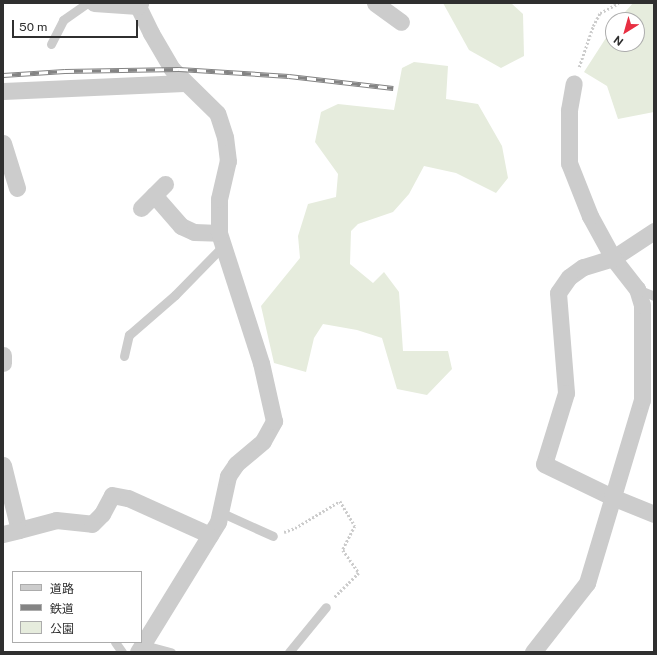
<!DOCTYPE html>
<meta charset="utf-8">
<style>
body{margin:0}
#map{position:relative;width:657px;height:655px;overflow:hidden;background:#fff;font-family:"Public Sans","Noto Sans JP",sans-serif}
div>[style]{position:absolute}
.green>*{inset:0;background:#e6ecdd}
.path>*{height:2.5px;margin-top:-1.25px;transform-origin:0;background:repeating-linear-gradient(90deg,#ccc 0 2px,transparent 0 4px)}
.service>*{height:9px;margin:-4.5px;padding:0 4.5px;transform-origin:4.5px;border-radius:4.5px;background:#ccc}
.minor>*{height:17px;margin:-8.5px;padding:0 8.5px;transform-origin:8.5px;border-radius:8.5px;background:#ccc}
.rail>*{height:4.5px;margin-top:-2.25px;transform-origin:0;background:repeating-linear-gradient(90deg,#fff 0 9px,#848484 0 18px);box-sizing:border-box;border-block:1px solid #848484}
span{translate:-50% -50%;white-space:nowrap;text-align:center;line-height:1.15;-webkit-text-stroke:4px #fff;paint-order:stroke}
.frame{position:absolute;inset:0;border:4px solid #2f2f2f;pointer-events:none}
.legend{position:absolute;left:12px;top:571px;width:130px;height:72px;box-sizing:border-box;background:#fff;border:1px solid #acacac;margin:0;padding:5px 7px;list-style:none;font-size:12px;color:#2f2f2f}
.legend li{display:flex;align-items:center;gap:8px;height:20px}
.legend b{width:20px;border:1px solid #acacac}
.north{position:absolute;left:605px;top:12px;width:40px;height:40px;box-sizing:border-box;background:#fff;border:1px solid #acacac;border-radius:50%;rotate:217deg;font-size:11px;font-weight:700;line-height:16px;text-align:center;color:#2f2f2f}
.north::after{content:'';display:block;margin:auto;width:14px;height:18px;background:#e82f42;clip-path:polygon(50% 0,100% 100%,50% 72%,0 100%)}
.scale{position:absolute;left:12px;top:20px;width:126px;height:18px;box-sizing:border-box;border:2px solid #2f2f2f;border-top:0;padding-left:5px;font-size:12px;line-height:14px;white-space:nowrap;color:#2f2f2f;-webkit-text-stroke:3px #fff;paint-order:stroke}
</style>
<div id="map">
<div class="green">
<i style="clip-path:polygon(443px 3px,511px 3px,523px 14px,524px 56px,501px 68px,469px 50px)"></i>
<i style="clip-path:polygon(633px 3px,654px 3px,654px 112px,618px 119px,607px 86px,584px 72px,613px 27px,613px 44px,637px 44px,637px 20px,618px 20px)"></i>
<i style="clip-path:polygon(414px 62px,448px 66px,446px 99px,478px 104px,502px 146px,508px 178px,496px 193px,456px 173px,424px 166px,409px 194px,393px 212px,358px 224px,351px 231px,350px 264px,373px 283px,384px 272px,399px 292px,403px 351px,448px 351px,452px 369px,427px 395px,397px 389px,382px 338px,357px 330px,323px 324px,314px 338px,306px 372px,274px 363px,261px 306px,300px 258px,298px 236px,308px 204px,336px 197px,338px 174px,315px 142px,321px 112px,338px 104px,394px 110px,402px 68px)"></i>
</div>
<div class="path">
<i style="left:579px;top:67px;width:43px;rotate:-71.1deg"></i>
<i style="left:593px;top:26px;width:15px;rotate:-62deg"></i>
<i style="left:600px;top:13px;width:21px;rotate:-28deg"></i>
<i style="left:284px;top:532px;width:12px;rotate:-20deg"></i>
<i style="left:295px;top:528px;width:52px;rotate:-31deg"></i>
<i style="left:340px;top:501px;width:29px;rotate:59deg"></i>
<i style="left:355px;top:526px;width:27px;rotate:117deg"></i>
<i style="left:343px;top:550px;width:28px;rotate:55deg"></i>
<i style="left:359px;top:573px;width:35px;rotate:135deg"></i>
</div>
<div class="service">
<i style="left:51px;top:44px;width:27px;rotate:-63deg"></i>
<i style="left:63px;top:20px;width:29px;rotate:-35deg"></i>
<i style="left:637px;top:289px;width:18px;rotate:22deg"></i>
<i style="left:124px;top:356px;width:22px;rotate:-77deg"></i>
<i style="left:129px;top:335px;width:61px;rotate:-41deg"></i>
<i style="left:175px;top:295px;width:67px;rotate:-45.6deg"></i>
<i style="left:220px;top:512px;width:58px;rotate:24.4deg"></i>
<i style="left:115px;top:642px;width:12px;rotate:55deg"></i>
<i style="left:144px;top:645px;width:28px;rotate:15deg"></i>
<i style="left:289px;top:652px;width:58px;rotate:-50.6deg"></i>
</div>
<div class="minor">
<i style="left:94px;top:3px;width:44px;rotate:3.9deg"></i>
<i style="left:375px;top:3px;width:32px;rotate:36deg"></i>
<i style="left:3px;top:91px;width:181px;rotate:-2.5deg"></i>
<i style="left:3px;top:143px;width:47px;rotate:72.7deg"></i>
<i style="left:154px;top:195px;width:41px;rotate:48.9deg"></i>
<i style="left:181px;top:226px;width:14px;rotate:25deg"></i>
<i style="left:194px;top:232px;width:25px;rotate:2deg"></i>
<i style="left:141px;top:208px;width:34px;rotate:-45deg"></i>
<i style="left:654px;top:231px;width:49px;rotate:146.6deg"></i>
<i style="left:613px;top:258px;width:31px;rotate:163deg"></i>
<i style="left:583px;top:267px;width:17px;rotate:144deg"></i>
<i style="left:569px;top:277px;width:19px;rotate:125deg"></i>
<i style="left:558px;top:293px;width:100px;rotate:85.4deg"></i>
<i style="left:566px;top:393px;width:74px;rotate:107.2deg"></i>
<i style="left:544px;top:464px;width:76px;rotate:25.9deg"></i>
<i style="left:612px;top:497px;width:45px;rotate:22deg"></i>
<i style="left:3px;top:355px;width:8px;rotate:90deg"></i>
<i style="left:3px;top:465px;width:67px;rotate:76.2deg"></i>
<i style="left:19px;top:530px;width:38px;rotate:-15deg"></i>
<i style="left:56px;top:520px;width:36px;rotate:6deg"></i>
<i style="left:92px;top:524px;width:14px;rotate:-45deg"></i>
<i style="left:102px;top:514px;width:21px;rotate:-62deg"></i>
<i style="left:112px;top:495px;width:16px;rotate:11deg"></i>
<i style="left:128px;top:498px;width:90px;rotate:24.3deg"></i>
<i style="left:3px;top:534px;width:16px;rotate:-14deg"></i>
<i style="left:138px;top:652px;width:153px;rotate:-58.4deg"></i>
<i style="left:218px;top:522px;width:47px;rotate:-77.7deg"></i>
<i style="left:228px;top:476px;width:14px;rotate:-56deg"></i>
<i style="left:236px;top:464px;width:35px;rotate:-40deg"></i>
<i style="left:263px;top:441px;width:23px;rotate:-61deg"></i>
<i style="left:274px;top:421px;width:59px;rotate:-102.6deg"></i>
<i style="left:261px;top:363px;width:137px;rotate:-107.9deg"></i>
<i style="left:219px;top:233px;width:34px;rotate:-90deg"></i>
<i style="left:219px;top:199px;width:39px;rotate:-77deg"></i>
<i style="left:228px;top:161px;width:24px;rotate:-97deg"></i>
<i style="left:225px;top:137px;width:25px;rotate:-108deg"></i>
<i style="left:217px;top:113px;width:63px;rotate:-135.6deg"></i>
<i style="left:172px;top:69px;width:42px;rotate:-120.3deg"></i>
<i style="left:151px;top:33px;width:30px;rotate:-116deg"></i>
<i style="left:138px;top:6px;width:4px;rotate:-56deg"></i>
<i style="left:533px;top:652px;width:88px;rotate:-52deg"></i>
<i style="left:587px;top:583px;width:191px;rotate:-73.3deg"></i>
<i style="left:642px;top:400px;width:95px;rotate:-90deg"></i>
<i style="left:642px;top:305px;width:17px;rotate:-107deg"></i>
<i style="left:637px;top:289px;width:39px;rotate:-128deg"></i>
<i style="left:613px;top:258px;width:48px;rotate:-118.7deg"></i>
<i style="left:590px;top:216px;width:57px;rotate:-111.6deg"></i>
<i style="left:569px;top:163px;width:53px;rotate:-90deg"></i>
<i style="left:569px;top:110px;width:27px;rotate:-80deg"></i>
</div>
<div class="rail">
<i style="left:3px;top:75px;width:62px;rotate:-3.7deg"></i>
<i style="left:65px;top:71px;width:114px;rotate:-1deg"></i>
<i style="left:179px;top:69px;width:110px;rotate:3.6deg"></i>
<i style="left:289px;top:76px;width:105px;rotate:6.6deg"></i>
</div>
<div class="frame"></div>
<ul class="legend">
<li><b style="height:5px;background:#ccc"></b>道路</li>
<li><b style="height:5px;background:#848484"></b>鉄道</li>
<li><b style="height:11px;background:#e6ecdd"></b>公園</li>
</ul>
<div class="north">N</div>
<div class="scale">50 m</div>
</div>
